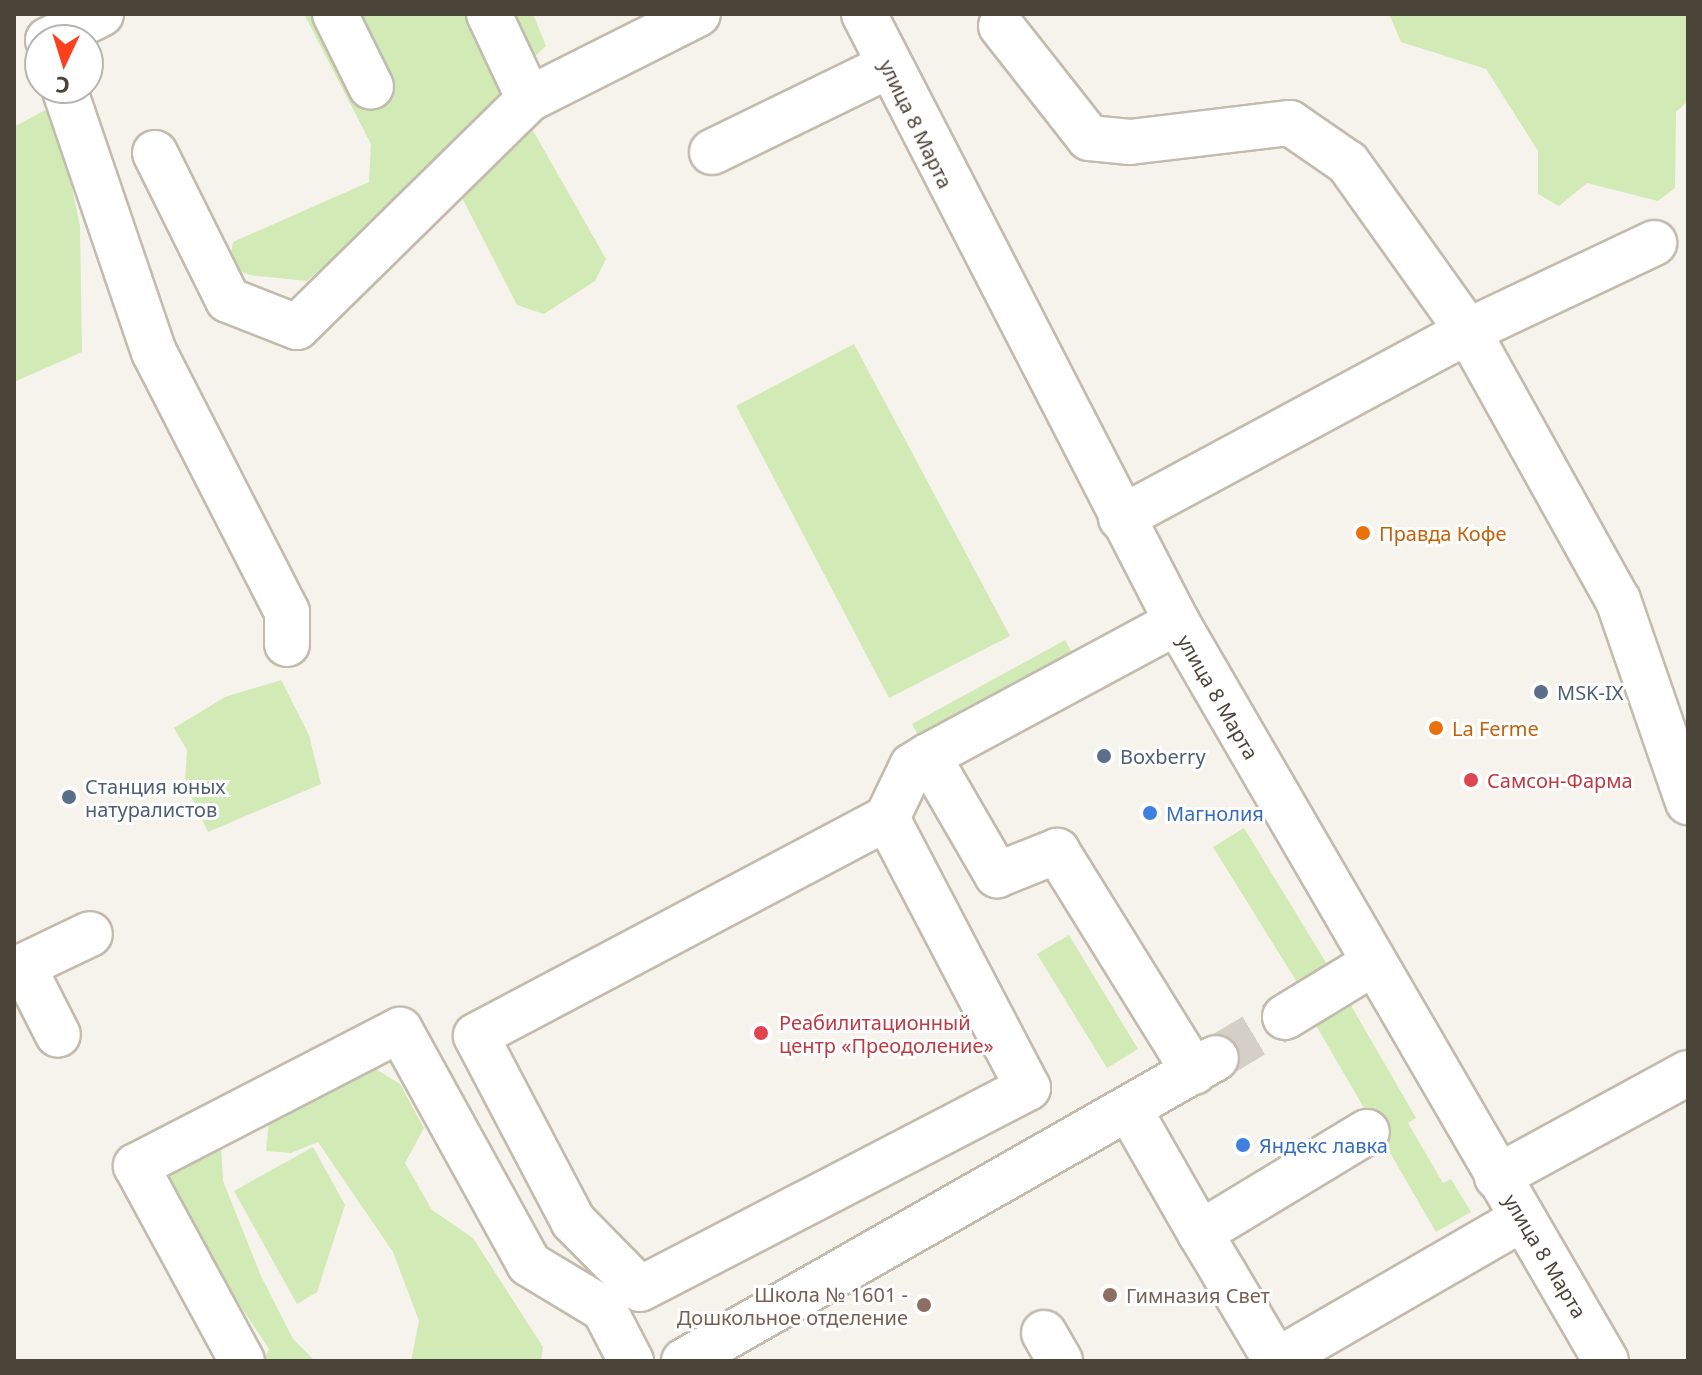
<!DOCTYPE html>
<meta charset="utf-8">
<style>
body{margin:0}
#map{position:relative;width:1702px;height:1375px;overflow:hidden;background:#f6f3ec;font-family:"Noto Sans",sans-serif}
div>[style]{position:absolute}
.green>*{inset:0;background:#d2eab5}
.minor-tunnel>*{height:44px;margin-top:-22px;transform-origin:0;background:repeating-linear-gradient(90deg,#d4d0c8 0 44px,transparent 0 66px)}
.roads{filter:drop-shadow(2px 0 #c2bbae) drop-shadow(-2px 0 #c2bbae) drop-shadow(0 2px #c2bbae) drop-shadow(0 -2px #c2bbae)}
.minor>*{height:44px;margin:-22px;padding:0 22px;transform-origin:22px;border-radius:22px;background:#fff}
.dots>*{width:22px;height:22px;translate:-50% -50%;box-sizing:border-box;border:4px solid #fff;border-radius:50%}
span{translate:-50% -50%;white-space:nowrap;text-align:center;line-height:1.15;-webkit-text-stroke:6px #fff;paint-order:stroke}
.street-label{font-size:20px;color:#4b4439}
.food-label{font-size:20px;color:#c56008}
.left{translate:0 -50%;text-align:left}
.service-label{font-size:20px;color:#4e5e75}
.health-label{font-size:20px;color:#be3a42}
.shop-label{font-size:20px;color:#366cbe}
.education-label{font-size:20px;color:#785e54}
.right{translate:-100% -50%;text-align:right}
.frame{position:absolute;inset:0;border:16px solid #4b4439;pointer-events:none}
.north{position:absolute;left:24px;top:24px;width:80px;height:80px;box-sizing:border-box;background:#fff;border:2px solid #b7b4b0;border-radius:50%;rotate:184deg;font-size:22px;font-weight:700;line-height:32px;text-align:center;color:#4b4439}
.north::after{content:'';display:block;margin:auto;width:28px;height:36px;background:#fc3f1d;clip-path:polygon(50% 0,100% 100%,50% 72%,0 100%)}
</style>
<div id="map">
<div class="green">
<i style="clip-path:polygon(304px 14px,533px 14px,546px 46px,506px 83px,606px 259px,595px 281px,544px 314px,517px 305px,455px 184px,401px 196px,307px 281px,249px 275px,229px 265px,233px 242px,369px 182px,371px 144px)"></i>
<i style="clip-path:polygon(1389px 14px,1688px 14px,1688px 101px,1676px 112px,1675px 188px,1658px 201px,1587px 183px,1559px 206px,1538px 194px,1538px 151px,1486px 69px,1401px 42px)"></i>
<i style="clip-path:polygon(45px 110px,57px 118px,80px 226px,82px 352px,14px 382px,14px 127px)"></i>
<i style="clip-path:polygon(854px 344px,1010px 636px,889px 698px,736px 406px)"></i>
<i style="clip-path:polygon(1065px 640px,1079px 665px,925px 748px,912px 724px)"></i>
<i style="clip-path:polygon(281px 680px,309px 735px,321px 784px,208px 832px,185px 784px,187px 750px,174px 728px,225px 697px)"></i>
<i style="clip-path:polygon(1244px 828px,1330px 969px,1300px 987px,1213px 847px)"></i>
<i style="clip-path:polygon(1069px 935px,1138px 1049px,1107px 1068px,1037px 954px)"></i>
<i style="clip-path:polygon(1349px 1002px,1416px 1118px,1408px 1123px,1443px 1183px,1451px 1179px,1471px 1212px,1436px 1232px,1314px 1022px)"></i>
<i style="clip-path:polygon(368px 1064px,400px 1084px,424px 1128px,405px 1163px,432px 1210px,473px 1238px,543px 1347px,541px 1361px,411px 1361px,419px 1321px,393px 1252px,318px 1142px,291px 1153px,266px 1151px,269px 1121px)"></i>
<i style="clip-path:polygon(221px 1144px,223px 1181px,261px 1276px,293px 1339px,315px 1361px,264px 1361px,269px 1349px,165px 1192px,168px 1166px)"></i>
<i style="clip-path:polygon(313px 1147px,345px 1205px,317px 1292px,297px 1304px,234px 1191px)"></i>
</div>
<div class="minor-tunnel">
<i style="left:1216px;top:1058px;width:80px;rotate:-30.7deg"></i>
</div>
<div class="roads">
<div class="minor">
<i style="left:335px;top:14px;width:81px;rotate:63.7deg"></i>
<i style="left:489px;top:14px;width:94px;rotate:64.8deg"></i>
<i style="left:529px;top:99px;width:189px;rotate:-26.7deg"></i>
<i style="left:864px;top:14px;width:684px;rotate:62.76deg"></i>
<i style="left:1177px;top:622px;width:854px;rotate:59.86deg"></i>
<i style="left:1001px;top:26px;width:142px;rotate:51.8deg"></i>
<i style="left:1089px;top:138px;width:41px;rotate:5.6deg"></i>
<i style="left:1130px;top:142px;width:161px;rotate:-6.8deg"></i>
<i style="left:1290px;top:123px;width:70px;rotate:34.6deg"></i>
<i style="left:1348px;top:163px;width:206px;rotate:54.5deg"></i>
<i style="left:1468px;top:331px;width:308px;rotate:60.9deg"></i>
<i style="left:1618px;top:600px;width:214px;rotate:70.9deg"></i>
<i style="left:48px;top:40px;width:59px;rotate:-26.1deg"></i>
<i style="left:64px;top:88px;width:279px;rotate:71.2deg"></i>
<i style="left:154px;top:352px;width:292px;rotate:62.9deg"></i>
<i style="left:287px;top:612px;width:32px;rotate:90deg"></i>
<i style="left:712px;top:152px;width:196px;rotate:-26deg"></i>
<i style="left:155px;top:153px;width:164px;rotate:63.6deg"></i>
<i style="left:228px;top:300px;width:74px;rotate:21.4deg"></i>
<i style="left:297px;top:327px;width:325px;rotate:-44.5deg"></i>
<i style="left:1121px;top:518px;width:394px;rotate:-28.3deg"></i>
<i style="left:1468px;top:331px;width:206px;rotate:-25.3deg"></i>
<i style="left:1177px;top:622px;width:283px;rotate:151.7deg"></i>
<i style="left:928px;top:756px;width:138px;rotate:59.9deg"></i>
<i style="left:997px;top:875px;width:65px;rotate:-21.8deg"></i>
<i style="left:1057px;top:851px;width:260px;rotate:58.2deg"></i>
<i style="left:887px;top:818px;width:465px;rotate:152.1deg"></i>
<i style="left:476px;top:1036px;width:209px;rotate:62.3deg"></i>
<i style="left:573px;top:1221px;width:95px;rotate:45.4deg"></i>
<i style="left:640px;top:1289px;width:437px;rotate:-27.4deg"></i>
<i style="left:1028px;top:1088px;width:305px;rotate:-117.6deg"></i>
<i style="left:887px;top:818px;width:58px;rotate:-64.3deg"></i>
<i style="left:912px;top:766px;width:19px;rotate:-32deg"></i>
<i style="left:23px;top:966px;width:74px;rotate:-25.5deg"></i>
<i style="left:14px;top:970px;width:10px;rotate:-24deg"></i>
<i style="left:23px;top:966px;width:77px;rotate:63.1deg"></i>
<i style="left:1285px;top:1017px;width:102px;rotate:-31.3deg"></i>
<i style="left:1129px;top:1109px;width:143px;rotate:60.2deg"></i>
<i style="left:1200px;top:1233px;width:195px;rotate:-31.2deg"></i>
<i style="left:1497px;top:1177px;width:217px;rotate:-28.6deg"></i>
<i style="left:1200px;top:1233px;width:47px;rotate:59deg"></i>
<i style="left:1224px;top:1273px;width:102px;rotate:59.4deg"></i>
<i style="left:1276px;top:1361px;width:284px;rotate:-30deg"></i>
<i style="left:1044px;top:1333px;width:32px;rotate:60deg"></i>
<i style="left:242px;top:1361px;width:222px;rotate:-118.5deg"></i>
<i style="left:136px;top:1166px;width:297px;rotate:-27.3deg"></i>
<i style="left:400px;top:1030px;width:267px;rotate:61.1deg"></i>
<i style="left:529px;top:1264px;width:87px;rotate:31deg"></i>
<i style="left:604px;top:1309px;width:59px;rotate:62.6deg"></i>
<i style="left:684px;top:1361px;width:612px;rotate:-29.66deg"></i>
</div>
</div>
<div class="dots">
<i style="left:1363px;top:533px;background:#e8710a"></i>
<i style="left:1541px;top:692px;background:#5c6f8a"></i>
<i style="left:1436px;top:728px;background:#e8710a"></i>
<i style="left:1104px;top:756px;background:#5c6f8a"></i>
<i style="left:1471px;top:780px;background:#e0444e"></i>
<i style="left:69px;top:797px;background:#5c6f8a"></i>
<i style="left:1150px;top:813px;background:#3f7fe0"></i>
<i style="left:761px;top:1033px;background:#e0444e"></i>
<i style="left:1243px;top:1145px;background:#3f7fe0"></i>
<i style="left:1110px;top:1295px;background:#8d6e63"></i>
<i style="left:924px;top:1305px;background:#8d6e63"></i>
</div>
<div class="street-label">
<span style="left:916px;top:124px;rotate:64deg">улица 8 Марта</span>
<span style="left:1218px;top:697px;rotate:60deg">улица 8 Марта</span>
<span style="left:1545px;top:1256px;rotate:59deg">улица 8 Марта</span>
</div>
<div class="food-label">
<span class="left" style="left:1379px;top:533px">Правда Кофе</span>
<span class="left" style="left:1452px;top:728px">La Ferme</span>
</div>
<div class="service-label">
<span class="left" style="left:1557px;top:692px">MSK-IX</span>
<span class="left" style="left:1120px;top:756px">Boxberry</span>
<span class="left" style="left:85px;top:798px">Станция юных<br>натуралистов</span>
</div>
<div class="health-label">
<span class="left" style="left:1487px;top:780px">Самсон-Фарма</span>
<span class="left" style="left:779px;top:1034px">Реабилитационный<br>центр «Преодоление»</span>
</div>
<div class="shop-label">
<span class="left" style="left:1166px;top:813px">Магнолия</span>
<span class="left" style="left:1259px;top:1145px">Яндекс лавка</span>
</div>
<div class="education-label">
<span class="right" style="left:908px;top:1306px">Школа № 1601 -<br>Дошкольное отделение</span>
<span class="left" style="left:1126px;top:1295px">Гимназия Свет</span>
</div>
<div class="frame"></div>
<div class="north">С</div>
</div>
